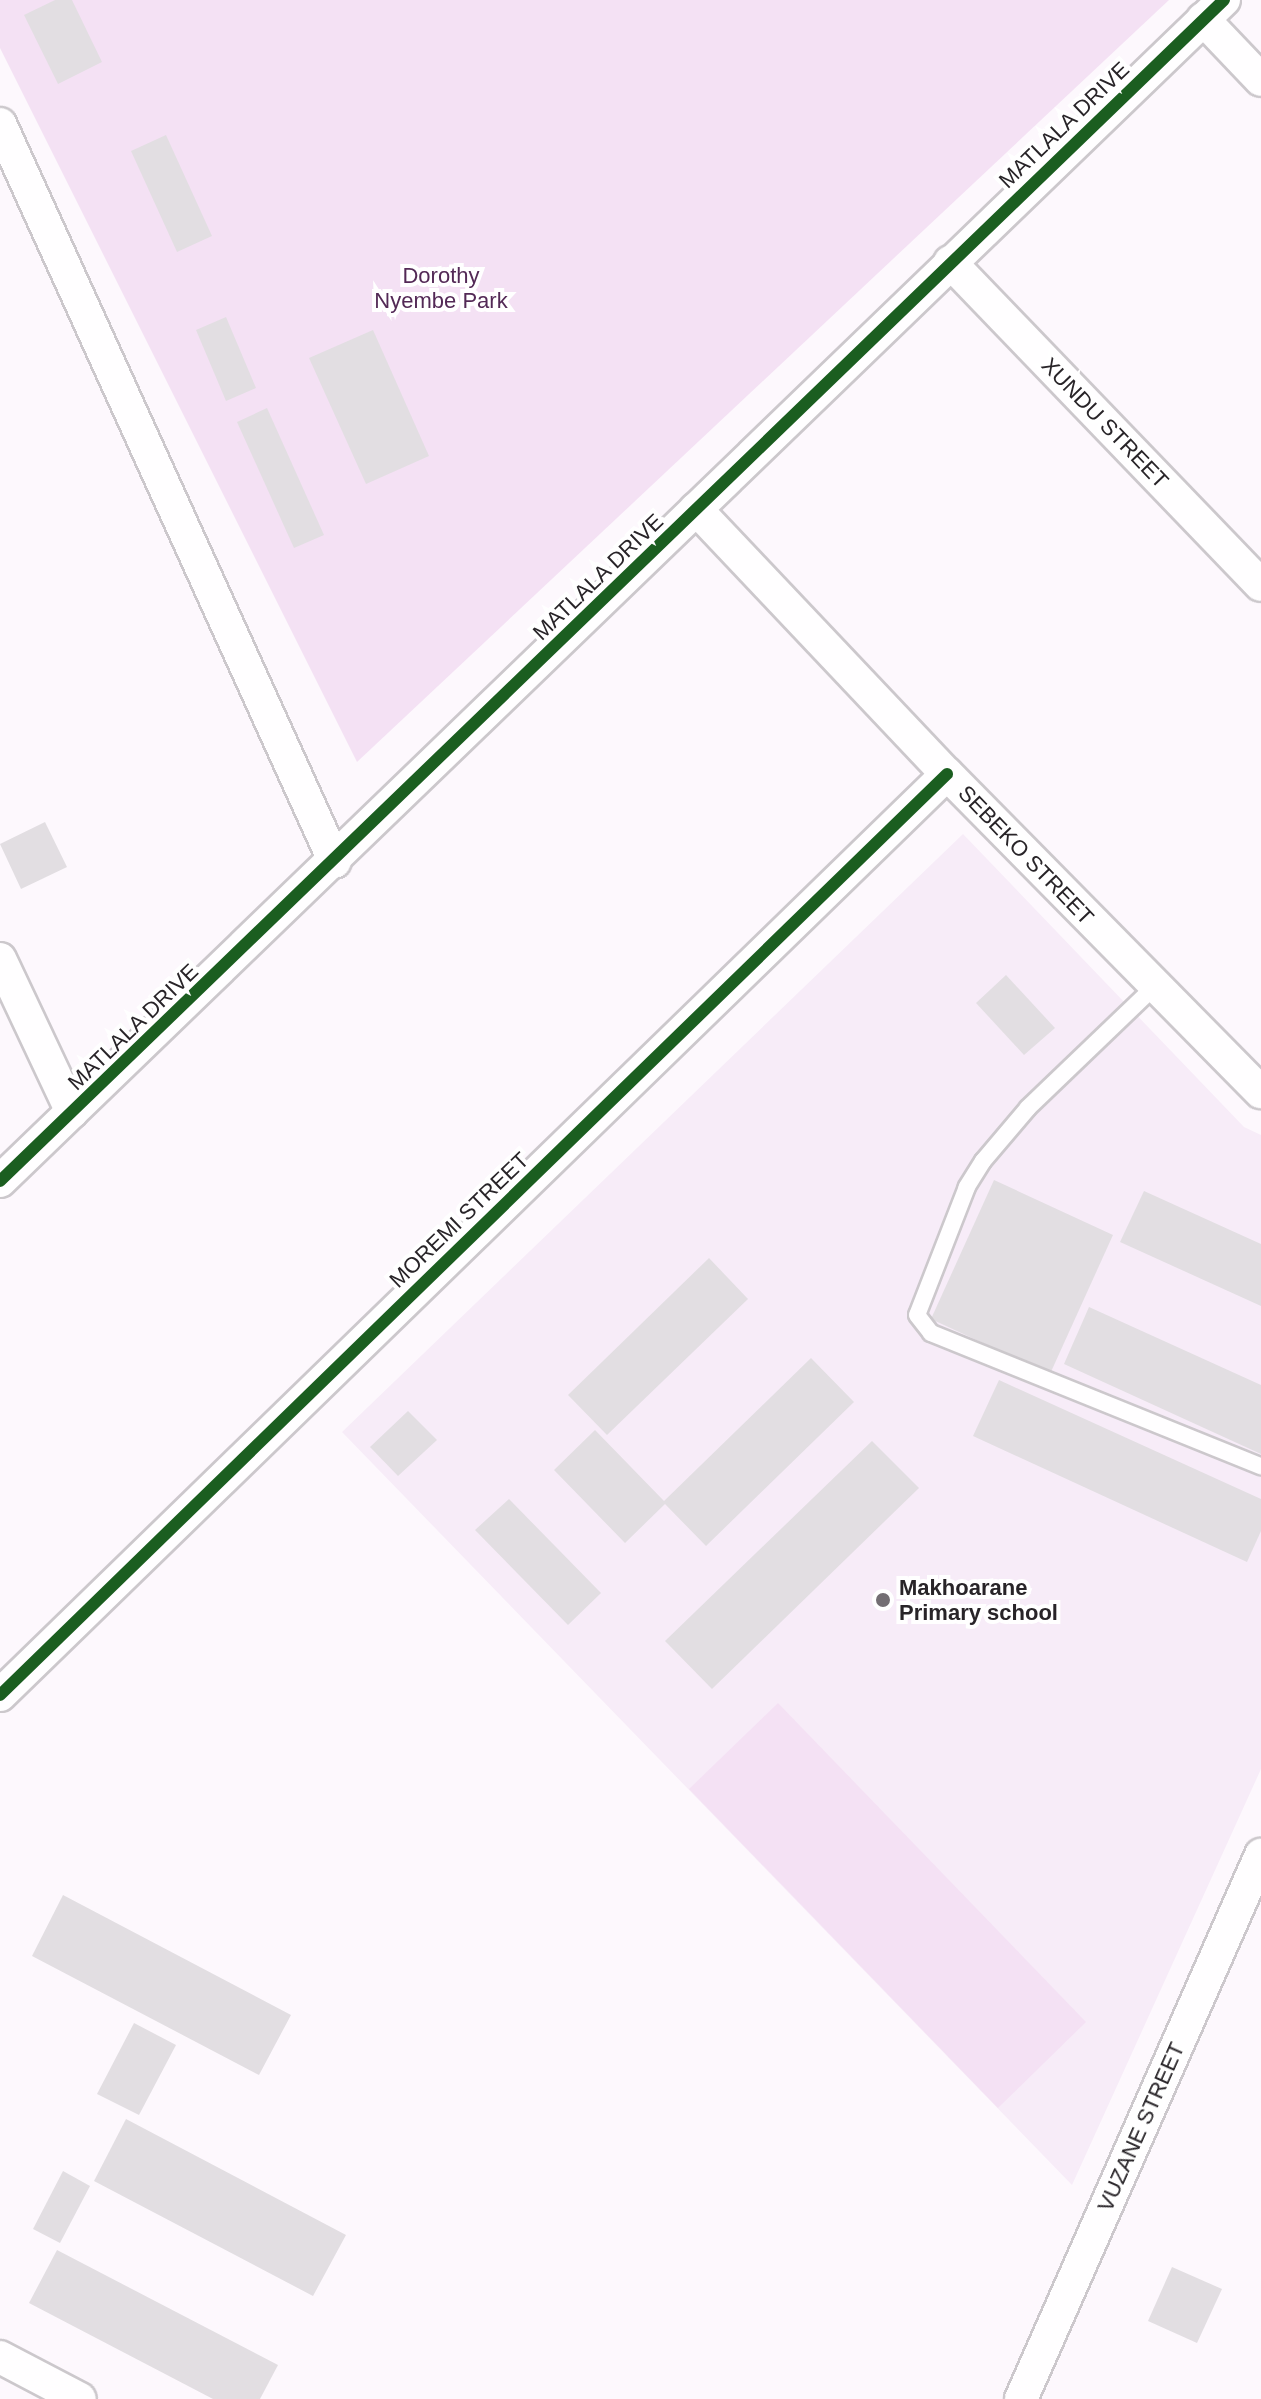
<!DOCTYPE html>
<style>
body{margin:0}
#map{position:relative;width:1261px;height:2399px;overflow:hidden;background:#fdf8fd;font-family:Helvetica,sans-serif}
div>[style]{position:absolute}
.built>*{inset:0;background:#f7ecf8}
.green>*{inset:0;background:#f4e1f4}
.building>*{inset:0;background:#e2dee2}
.roads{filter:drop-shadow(2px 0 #ccc8cc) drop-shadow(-2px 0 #ccc8cc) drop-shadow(0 2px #ccc8cc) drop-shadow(0 -2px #ccc8cc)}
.lane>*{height:16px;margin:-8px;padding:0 8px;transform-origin:8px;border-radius:8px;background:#fffeff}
.street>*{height:32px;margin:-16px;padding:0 16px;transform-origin:16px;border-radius:16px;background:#fffeff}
.cycleway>*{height:12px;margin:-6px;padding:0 6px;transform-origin:6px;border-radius:6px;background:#1b5e20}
.dots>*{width:22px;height:22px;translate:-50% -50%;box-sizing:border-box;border:4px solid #fff;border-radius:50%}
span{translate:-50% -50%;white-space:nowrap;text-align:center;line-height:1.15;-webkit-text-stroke:8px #fff;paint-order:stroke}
.street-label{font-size:22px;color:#282428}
.park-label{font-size:22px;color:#532956}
.poi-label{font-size:22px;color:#282428;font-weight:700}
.left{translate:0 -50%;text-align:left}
</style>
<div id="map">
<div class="built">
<i style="clip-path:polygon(963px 834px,1244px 1127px,1261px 1135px,1261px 1769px,1072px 2185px,342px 1432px)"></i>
</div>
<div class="green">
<i style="clip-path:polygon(0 0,1169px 0,357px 762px,0 48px)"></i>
<i style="clip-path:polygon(778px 1703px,1086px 2022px,998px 2108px,689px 1789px)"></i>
</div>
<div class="building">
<i style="clip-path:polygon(55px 0,72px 0,102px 62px,58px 84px,24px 15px)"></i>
<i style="clip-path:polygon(166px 135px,212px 236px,177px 252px,131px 151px)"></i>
<i style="clip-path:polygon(226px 317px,256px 388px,226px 401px,196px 330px)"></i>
<i style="clip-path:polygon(373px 330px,429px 456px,366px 484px,309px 358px)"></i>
<i style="clip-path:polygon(267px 408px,324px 535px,294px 548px,237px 422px)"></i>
<i style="clip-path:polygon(45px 822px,67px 867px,21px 889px,0 844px)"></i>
<i style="clip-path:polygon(1006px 975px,1055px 1028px,1024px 1055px,976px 1003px)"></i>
<i style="clip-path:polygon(994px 1180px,1113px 1235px,1050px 1374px,931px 1319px)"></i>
<i style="clip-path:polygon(1144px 1191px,1261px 1244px,1261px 1306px,1120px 1242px)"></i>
<i style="clip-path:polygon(709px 1258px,748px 1299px,607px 1435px,568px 1395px)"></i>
<i style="clip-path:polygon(1089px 1307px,1261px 1385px,1261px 1454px,1064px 1364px)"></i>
<i style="clip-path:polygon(811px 1358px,854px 1402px,706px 1546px,665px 1504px,625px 1543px,554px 1470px,595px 1430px,664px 1501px)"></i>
<i style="clip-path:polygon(999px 1380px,1261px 1499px,1261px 1531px,1247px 1562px,973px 1436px)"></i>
<i style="clip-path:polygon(408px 1411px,437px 1440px,398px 1476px,370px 1447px)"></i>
<i style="clip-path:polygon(872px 1441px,919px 1488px,712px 1689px,665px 1641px)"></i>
<i style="clip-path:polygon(509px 1499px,601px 1593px,568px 1625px,475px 1530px)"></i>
<i style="clip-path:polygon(63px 1895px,291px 2015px,259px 2075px,32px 1956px)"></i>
<i style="clip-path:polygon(134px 2023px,176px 2045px,139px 2115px,97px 2094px)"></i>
<i style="clip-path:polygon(126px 2119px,346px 2235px,313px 2296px,94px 2181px)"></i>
<i style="clip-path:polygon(63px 2171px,90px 2186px,60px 2243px,33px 2229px)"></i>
<i style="clip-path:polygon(57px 2250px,278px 2365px,260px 2399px,213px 2399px,29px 2303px)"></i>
<i style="clip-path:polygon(1172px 2267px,1222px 2289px,1197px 2343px,1148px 2321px)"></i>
</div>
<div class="roads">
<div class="lane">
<i style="left:1155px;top:986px;width:176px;rotate:136.2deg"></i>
<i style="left:1028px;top:1108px;width:70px;rotate:130.3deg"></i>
<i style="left:983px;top:1161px;width:31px;rotate:122deg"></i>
<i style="left:967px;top:1187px;width:137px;rotate:111.3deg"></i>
<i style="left:917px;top:1315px;width:23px;rotate:52deg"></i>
<i style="left:931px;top:1333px;width:356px;rotate:22deg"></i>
</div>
<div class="street">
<i style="left:1203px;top:19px;width:84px;rotate:46.4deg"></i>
<i style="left:0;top:124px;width:810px;rotate:65.59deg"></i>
<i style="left:950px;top:262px;width:448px;rotate:46.1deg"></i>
<i style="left:696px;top:509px;width:365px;rotate:46.6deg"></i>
<i style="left:947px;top:774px;width:447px;rotate:45.4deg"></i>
<i style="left:0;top:959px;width:169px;rotate:64.8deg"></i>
<i style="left:0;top:1181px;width:1701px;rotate:-43.98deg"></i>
<i style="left:0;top:1695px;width:1321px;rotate:-44.2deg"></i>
<i style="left:0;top:2357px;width:90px;rotate:27.7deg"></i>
<i style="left:1021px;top:2399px;width:595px;rotate:-66.19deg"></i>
</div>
</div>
<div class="cycleway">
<i style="left:0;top:1181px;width:1701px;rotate:-43.98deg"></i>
<i style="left:0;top:1695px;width:1321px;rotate:-44.2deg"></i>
</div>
<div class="dots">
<i style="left:883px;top:1600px;background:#736e73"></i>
</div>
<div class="street-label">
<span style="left:1064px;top:125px;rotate:-44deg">MATLALA DRIVE</span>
<span style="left:1105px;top:423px;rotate:46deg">XUNDU STREET</span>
<span style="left:598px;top:577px;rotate:-44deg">MATLALA DRIVE</span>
<span style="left:1026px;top:855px;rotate:46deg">SEBEKO STREET</span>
<span style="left:133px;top:1027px;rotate:-44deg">MATLALA DRIVE</span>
<span style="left:459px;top:1220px;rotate:-44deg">MOREMI STREET</span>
<span style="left:1141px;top:2127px;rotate:-66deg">VUZANE STREET</span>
</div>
<div class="park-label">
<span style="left:441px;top:288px">Dorothy<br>Nyembe Park</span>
</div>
<div class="poi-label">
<span class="left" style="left:899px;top:1600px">Makhoarane<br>Primary school</span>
</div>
</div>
